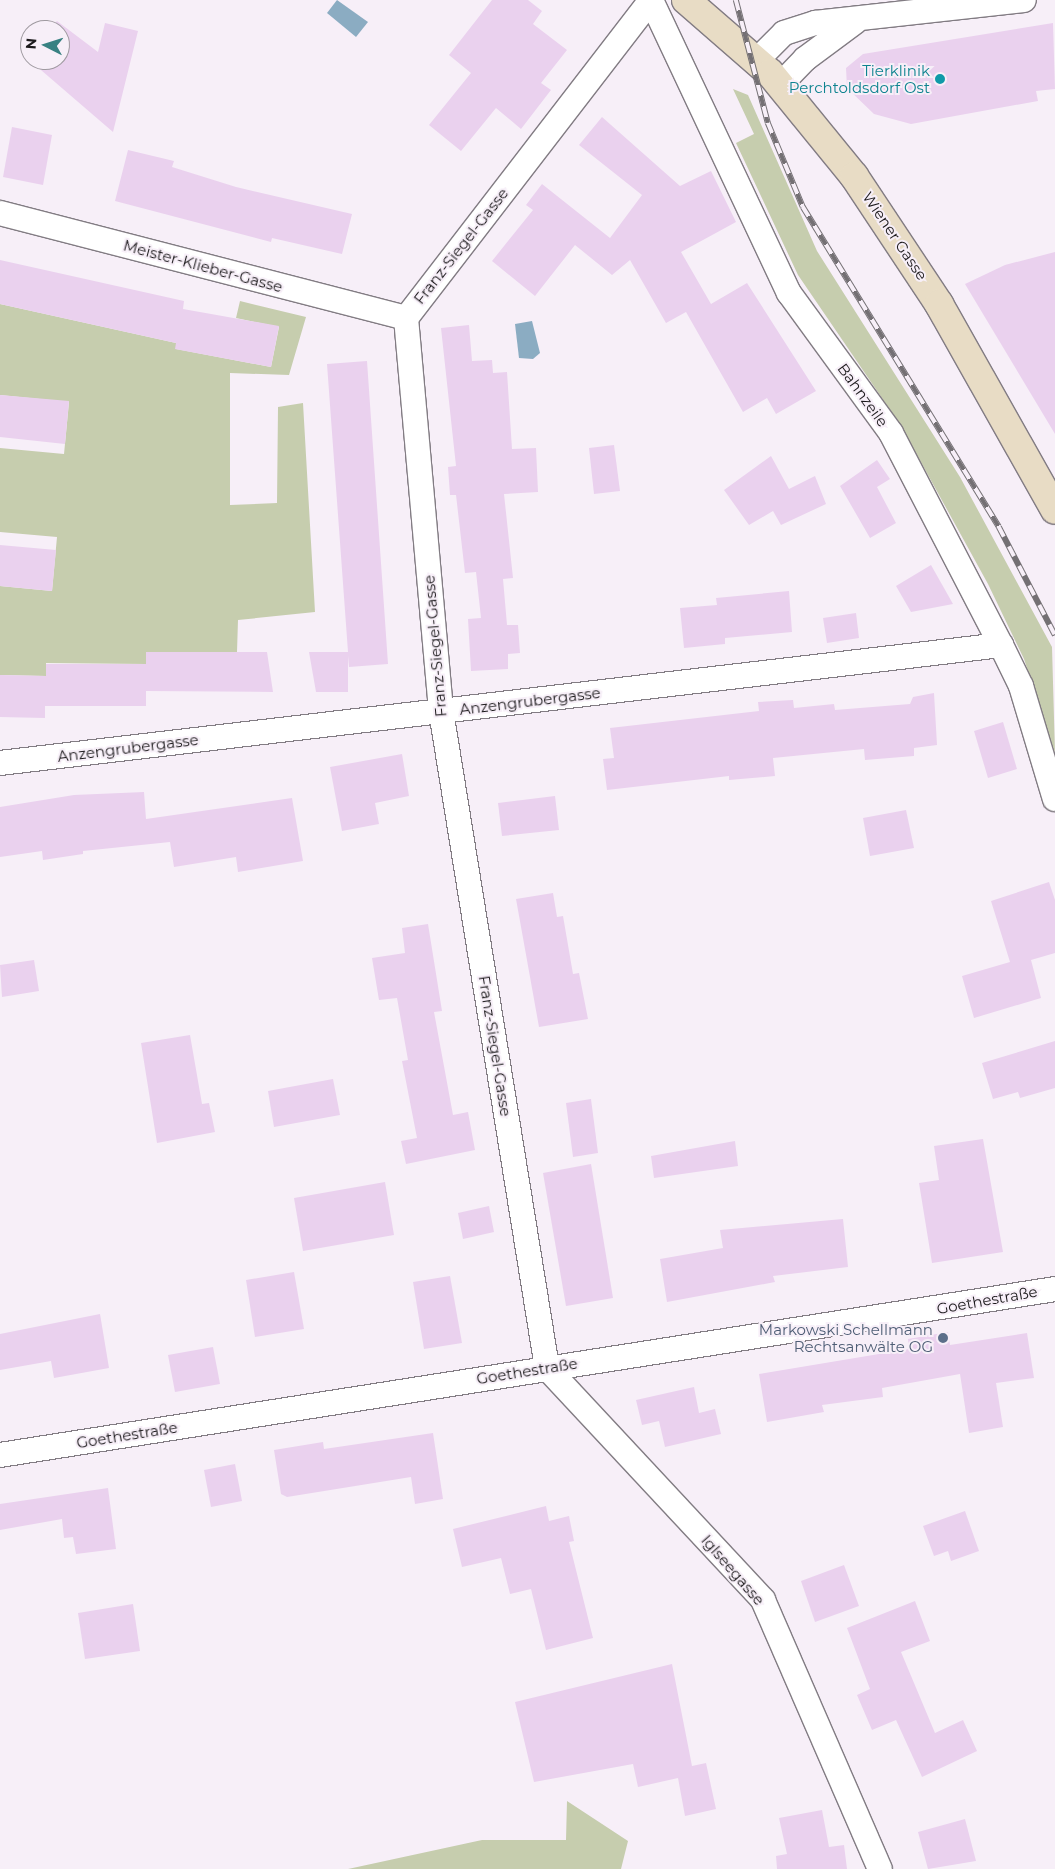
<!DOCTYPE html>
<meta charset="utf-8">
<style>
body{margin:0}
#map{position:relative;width:1055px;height:1869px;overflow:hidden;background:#f7eff8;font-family:Montserrat,sans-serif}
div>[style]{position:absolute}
.green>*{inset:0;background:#c6cdae}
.water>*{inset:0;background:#8bacc2}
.building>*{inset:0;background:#ead1ee}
.roads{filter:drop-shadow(1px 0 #827c83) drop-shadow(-1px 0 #827c83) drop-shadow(0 1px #827c83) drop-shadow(0 -1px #827c83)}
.minor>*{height:24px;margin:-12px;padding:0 12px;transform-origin:12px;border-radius:12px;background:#fff}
.secondary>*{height:28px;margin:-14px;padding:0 14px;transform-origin:14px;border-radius:14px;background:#e8dcc5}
.rail>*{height:5.5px;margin-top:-2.75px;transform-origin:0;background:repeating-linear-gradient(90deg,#f7eff8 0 11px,#747074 0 22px);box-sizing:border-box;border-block:1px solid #747074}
.dots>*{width:14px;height:14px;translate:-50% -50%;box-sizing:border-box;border:2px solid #f7eff8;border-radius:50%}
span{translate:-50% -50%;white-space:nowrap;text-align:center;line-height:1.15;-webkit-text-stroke:4px #f7eff8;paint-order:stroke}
.culture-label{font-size:15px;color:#0d838f}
.right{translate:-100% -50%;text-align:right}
.street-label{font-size:15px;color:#1c1a1c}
.service-label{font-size:15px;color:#4e5e75}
.north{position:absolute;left:20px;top:20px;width:50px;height:50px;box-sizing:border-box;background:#f7eff8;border:1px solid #9f9aa0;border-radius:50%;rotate:275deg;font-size:14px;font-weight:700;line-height:20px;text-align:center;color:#1c1a1c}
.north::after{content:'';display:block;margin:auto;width:18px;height:22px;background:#388182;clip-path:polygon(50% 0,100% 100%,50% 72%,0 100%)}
</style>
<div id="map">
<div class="green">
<i style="clip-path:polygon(733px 89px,748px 95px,817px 251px,960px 477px,1052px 647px,1055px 753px,1024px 659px,988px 584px,901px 426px,798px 275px,736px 143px,754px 134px)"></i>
<i style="clip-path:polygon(240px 301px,306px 317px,289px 375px,230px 373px,230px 505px,277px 503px,278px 407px,303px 403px,315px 612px,238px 620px,237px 652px,147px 652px,146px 664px,46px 663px,46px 676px,0 675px,0 586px,52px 591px,57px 537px,0 532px,0 448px,64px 454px,69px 402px,0 395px,0 304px,176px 343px,176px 349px,271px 367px,279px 327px,236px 318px)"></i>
<i style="clip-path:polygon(567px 1801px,628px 1841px,621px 1869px,348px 1869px,482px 1840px,566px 1840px)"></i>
</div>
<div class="water">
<i style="clip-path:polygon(337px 0,368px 22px,356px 37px,327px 13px)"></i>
<i style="clip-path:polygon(532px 321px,540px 353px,533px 359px,519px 358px,515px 324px)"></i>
</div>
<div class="building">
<i style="clip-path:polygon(492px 0,528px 0,542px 11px,533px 24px,567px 50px,541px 83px,551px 90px,521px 129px,496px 108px,461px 151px,429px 125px,471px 73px,449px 55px)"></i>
<i style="clip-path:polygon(57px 21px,98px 52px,105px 23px,138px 31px,113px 132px,27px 58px,30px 53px,30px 60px,60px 60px,60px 30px,49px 30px)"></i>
<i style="clip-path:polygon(1053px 23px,1055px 89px,1036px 91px,1038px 101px,911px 124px,874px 114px,847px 88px,846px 68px,863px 54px)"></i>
<i style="clip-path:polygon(602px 117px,680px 186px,711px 171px,736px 222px,681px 252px,711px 304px,747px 283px,816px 391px,776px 414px,767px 398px,743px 412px,686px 312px,666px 323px,630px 260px,612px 275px,575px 245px,535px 296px,492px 261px,533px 210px,526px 205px,542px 184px,610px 238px,642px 195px,579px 145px)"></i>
<i style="clip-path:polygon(12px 127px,52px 135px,43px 185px,3px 177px)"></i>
<i style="clip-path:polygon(128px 150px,174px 161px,172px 167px,236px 187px,352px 214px,342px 254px,272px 238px,271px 242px,115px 201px)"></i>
<i style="clip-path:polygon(1055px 252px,1055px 434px,965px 284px,1005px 265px)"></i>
<i style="clip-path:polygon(0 260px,184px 301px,183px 309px,279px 326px,271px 367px,175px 349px,176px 343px,0 304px)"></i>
<i style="clip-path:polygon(469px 325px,472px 361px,492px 360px,493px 373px,507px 372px,512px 449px,536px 448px,538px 492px,504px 494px,513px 578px,503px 579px,507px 625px,518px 625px,520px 653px,508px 654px,508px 669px,471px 671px,468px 619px,481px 618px,476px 572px,465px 573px,456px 495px,450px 495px,448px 467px,456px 466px,441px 328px)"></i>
<i style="clip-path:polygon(367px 361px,388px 664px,349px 667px,348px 656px,348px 692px,316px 692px,309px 652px,348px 652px,327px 364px)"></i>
<i style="clip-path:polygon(0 395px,69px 401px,65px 444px,0 437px)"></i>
<i style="clip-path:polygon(614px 445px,620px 491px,594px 494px,589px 448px)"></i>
<i style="clip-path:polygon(771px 456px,789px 489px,815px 476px,826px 504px,781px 525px,773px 511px,749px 525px,724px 490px)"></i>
<i style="clip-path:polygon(877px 460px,890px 479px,877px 487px,896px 523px,870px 538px,840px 486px)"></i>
<i style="clip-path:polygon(0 545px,56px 550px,52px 591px,0 586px)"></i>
<i style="clip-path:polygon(931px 565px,953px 604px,911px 612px,896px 586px)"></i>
<i style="clip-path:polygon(789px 591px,792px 632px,725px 638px,725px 644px,684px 648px,680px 608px,717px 605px,716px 598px)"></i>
<i style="clip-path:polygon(856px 613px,859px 638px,827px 643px,823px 618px)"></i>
<i style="clip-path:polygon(146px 652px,267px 652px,273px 692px,146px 691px,146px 706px,45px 706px,45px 718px,0 717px,0 675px,46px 676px,46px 664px,146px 664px)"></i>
<i style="clip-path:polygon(934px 693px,937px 745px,914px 748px,914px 756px,865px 760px,864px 749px,773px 758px,775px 776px,729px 780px,729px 776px,607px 790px,603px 759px,614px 758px,610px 728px,759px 711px,758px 702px,793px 700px,794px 708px,834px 704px,835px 710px,910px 704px,913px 697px)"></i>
<i style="clip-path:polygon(1003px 722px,1017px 769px,988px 778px,974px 731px)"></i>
<i style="clip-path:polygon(402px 754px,409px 796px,375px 803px,379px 824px,342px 831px,330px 767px)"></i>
<i style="clip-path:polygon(144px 792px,146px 819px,292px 798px,303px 861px,238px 872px,236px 857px,174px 867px,170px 842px,83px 851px,83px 854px,43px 860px,42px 851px,0 857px,0 807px,74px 795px)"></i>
<i style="clip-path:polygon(555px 796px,559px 830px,502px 836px,498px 803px)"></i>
<i style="clip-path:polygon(906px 810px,914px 848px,870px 856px,863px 818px)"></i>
<i style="clip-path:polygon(1049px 882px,1055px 900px,1055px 953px,1031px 960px,1041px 998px,974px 1018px,962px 976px,1010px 962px,991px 901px)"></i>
<i style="clip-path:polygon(553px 893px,557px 917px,563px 916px,573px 974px,579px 973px,588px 1019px,539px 1027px,516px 899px)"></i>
<i style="clip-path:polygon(428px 924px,442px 1011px,434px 1012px,453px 1115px,468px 1112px,475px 1150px,406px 1164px,401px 1141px,417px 1138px,402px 1061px,408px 1060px,397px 998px,379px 1000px,372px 958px,405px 953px,402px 928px)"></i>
<i style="clip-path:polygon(34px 960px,39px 991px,2px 997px,0 965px)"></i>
<i style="clip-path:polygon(190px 1035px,202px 1104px,209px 1103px,215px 1132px,157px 1143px,141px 1043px)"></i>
<i style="clip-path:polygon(1055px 1041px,1055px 1088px,1020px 1098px,1018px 1092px,993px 1099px,982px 1063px)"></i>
<i style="clip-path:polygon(333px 1079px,340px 1115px,274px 1127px,268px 1091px)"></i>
<i style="clip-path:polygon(591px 1099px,598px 1153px,573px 1157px,566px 1103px)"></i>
<i style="clip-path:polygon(983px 1139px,1003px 1252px,932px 1263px,919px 1183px,939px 1180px,934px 1146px)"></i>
<i style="clip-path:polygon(735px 1141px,738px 1166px,654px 1178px,651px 1156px)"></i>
<i style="clip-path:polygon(591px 1164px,613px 1298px,566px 1306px,543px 1173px)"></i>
<i style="clip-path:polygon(385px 1182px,394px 1235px,303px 1251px,294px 1198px)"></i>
<i style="clip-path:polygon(489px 1206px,494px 1232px,463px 1239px,458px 1213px)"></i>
<i style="clip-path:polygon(843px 1219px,848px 1267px,773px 1276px,775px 1282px,667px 1302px,660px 1259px,723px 1248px,720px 1230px)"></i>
<i style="clip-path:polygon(294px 1272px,304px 1329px,255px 1337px,246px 1280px)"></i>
<i style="clip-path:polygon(450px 1276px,462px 1343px,424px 1349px,413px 1282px)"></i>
<i style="clip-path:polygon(100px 1314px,109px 1368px,54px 1378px,51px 1361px,0 1370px,0 1334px)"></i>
<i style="clip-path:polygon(948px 1332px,950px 1345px,1027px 1333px,1034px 1378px,996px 1383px,1003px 1427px,969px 1433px,960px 1374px,882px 1388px,883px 1397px,822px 1405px,824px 1412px,767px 1422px,759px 1374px,909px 1349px,908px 1339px)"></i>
<i style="clip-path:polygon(213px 1347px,220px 1384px,175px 1392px,168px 1355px)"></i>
<i style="clip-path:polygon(694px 1387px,699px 1413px,715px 1409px,721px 1434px,665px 1447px,659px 1421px,642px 1425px,636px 1400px)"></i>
<i style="clip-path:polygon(433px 1433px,443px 1499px,415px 1504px,411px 1477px,287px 1497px,281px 1494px,274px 1450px,323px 1442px,324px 1449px)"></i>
<i style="clip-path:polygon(235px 1464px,242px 1501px,211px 1507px,204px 1470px)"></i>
<i style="clip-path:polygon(108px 1488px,116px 1549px,76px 1554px,73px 1537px,64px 1538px,62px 1519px,0 1530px,0 1504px)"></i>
<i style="clip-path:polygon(546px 1506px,549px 1521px,569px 1516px,574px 1541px,569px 1542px,593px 1638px,546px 1650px,531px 1589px,510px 1594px,501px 1558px,462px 1567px,453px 1529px)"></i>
<i style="clip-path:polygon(965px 1511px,979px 1551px,951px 1561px,948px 1551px,934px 1556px,923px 1526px)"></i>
<i style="clip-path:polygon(844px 1565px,859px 1606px,815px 1622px,801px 1581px)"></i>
<i style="clip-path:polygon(915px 1601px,930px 1641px,901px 1652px,935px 1733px,963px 1720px,977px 1751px,922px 1777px,896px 1720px,872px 1730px,857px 1695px,870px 1689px,847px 1628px)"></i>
<i style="clip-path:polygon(133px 1604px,140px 1651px,85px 1659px,78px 1613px)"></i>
<i style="clip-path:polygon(672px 1664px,692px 1766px,706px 1763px,716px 1809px,685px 1816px,678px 1778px,638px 1787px,633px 1764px,534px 1782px,515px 1702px)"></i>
<i style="clip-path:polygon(822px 1810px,829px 1847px,844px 1845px,847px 1869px,777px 1869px,776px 1856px,787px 1854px,779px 1818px)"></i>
<i style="clip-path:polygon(965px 1819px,976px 1861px,928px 1869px,918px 1832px)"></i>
</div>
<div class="roads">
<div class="minor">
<i style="left:651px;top:0;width:401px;rotate:127.6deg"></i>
<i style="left:406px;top:318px;width:395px;rotate:84.9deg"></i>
<i style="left:441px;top:711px;width:665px;rotate:80.83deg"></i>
<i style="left:547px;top:1368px;width:317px;rotate:47deg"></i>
<i style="left:763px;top:1600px;width:293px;rotate:66.5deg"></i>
<i style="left:651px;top:0;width:324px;rotate:64.8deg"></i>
<i style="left:789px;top:293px;width:173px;rotate:53.9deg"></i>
<i style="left:891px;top:433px;width:239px;rotate:62.6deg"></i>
<i style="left:1001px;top:645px;width:46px;rotate:64deg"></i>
<i style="left:1021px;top:686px;width:118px;rotate:73.3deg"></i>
<i style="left:757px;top:60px;width:38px;rotate:-45deg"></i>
<i style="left:784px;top:33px;width:33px;rotate:-18deg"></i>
<i style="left:815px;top:23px;width:210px;rotate:-6.3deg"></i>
<i style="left:780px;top:85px;width:36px;rotate:-46deg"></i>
<i style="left:805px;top:59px;width:62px;rotate:-36.5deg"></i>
<i style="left:0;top:213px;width:419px;rotate:14.5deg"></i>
<i style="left:0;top:763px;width:1008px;rotate:-6.72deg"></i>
<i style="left:0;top:1455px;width:1068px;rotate:-8.94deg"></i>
</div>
<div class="secondary">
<i style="left:686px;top:0;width:111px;rotate:41deg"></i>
<i style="left:770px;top:73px;width:133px;rotate:50.8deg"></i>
<i style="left:854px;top:176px;width:154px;rotate:56.4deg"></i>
<i style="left:939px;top:304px;width:236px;rotate:60.6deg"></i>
</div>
</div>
<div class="rail">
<i style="left:736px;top:0;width:127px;rotate:75.4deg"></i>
<i style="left:768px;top:123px;width:91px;rotate:67.4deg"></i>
<i style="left:803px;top:207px;width:375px;rotate:58.5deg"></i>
<i style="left:999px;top:527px;width:122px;rotate:62.6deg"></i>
</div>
<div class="dots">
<i style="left:940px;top:79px;background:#0f9aa8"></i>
<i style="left:943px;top:1338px;background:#5c6f8a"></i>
</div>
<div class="culture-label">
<span class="right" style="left:930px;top:79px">Tierklinik<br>Perchtoldsdorf Ost</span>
</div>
<div class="street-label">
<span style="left:895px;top:236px;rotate:56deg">Wiener Gasse</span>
<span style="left:461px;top:246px;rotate:-52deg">Franz-Siegel-Gasse</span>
<span style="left:203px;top:266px;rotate:15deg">Meister-Klieber-Gasse</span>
<span style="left:863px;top:395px;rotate:54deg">Bahnzeile</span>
<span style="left:435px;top:646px;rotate:-95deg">Franz-Siegel-Gasse</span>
<span style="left:530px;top:701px;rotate:-7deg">Anzengrubergasse</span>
<span style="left:128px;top:748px;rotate:-7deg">Anzengrubergasse</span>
<span style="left:495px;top:1046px;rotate:81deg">Franz-Siegel-Gasse</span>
<span style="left:987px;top:1300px;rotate:-10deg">Goethestraße</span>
<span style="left:527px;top:1371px;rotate:-9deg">Goethestraße</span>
<span style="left:127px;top:1435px;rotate:-9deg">Goethestraße</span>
<span style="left:733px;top:1570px;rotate:49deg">Iglseegasse</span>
</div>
<div class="service-label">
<span class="right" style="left:933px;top:1338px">Markowski Schellmann<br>Rechtsanwälte OG</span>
</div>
<div class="north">N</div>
</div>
